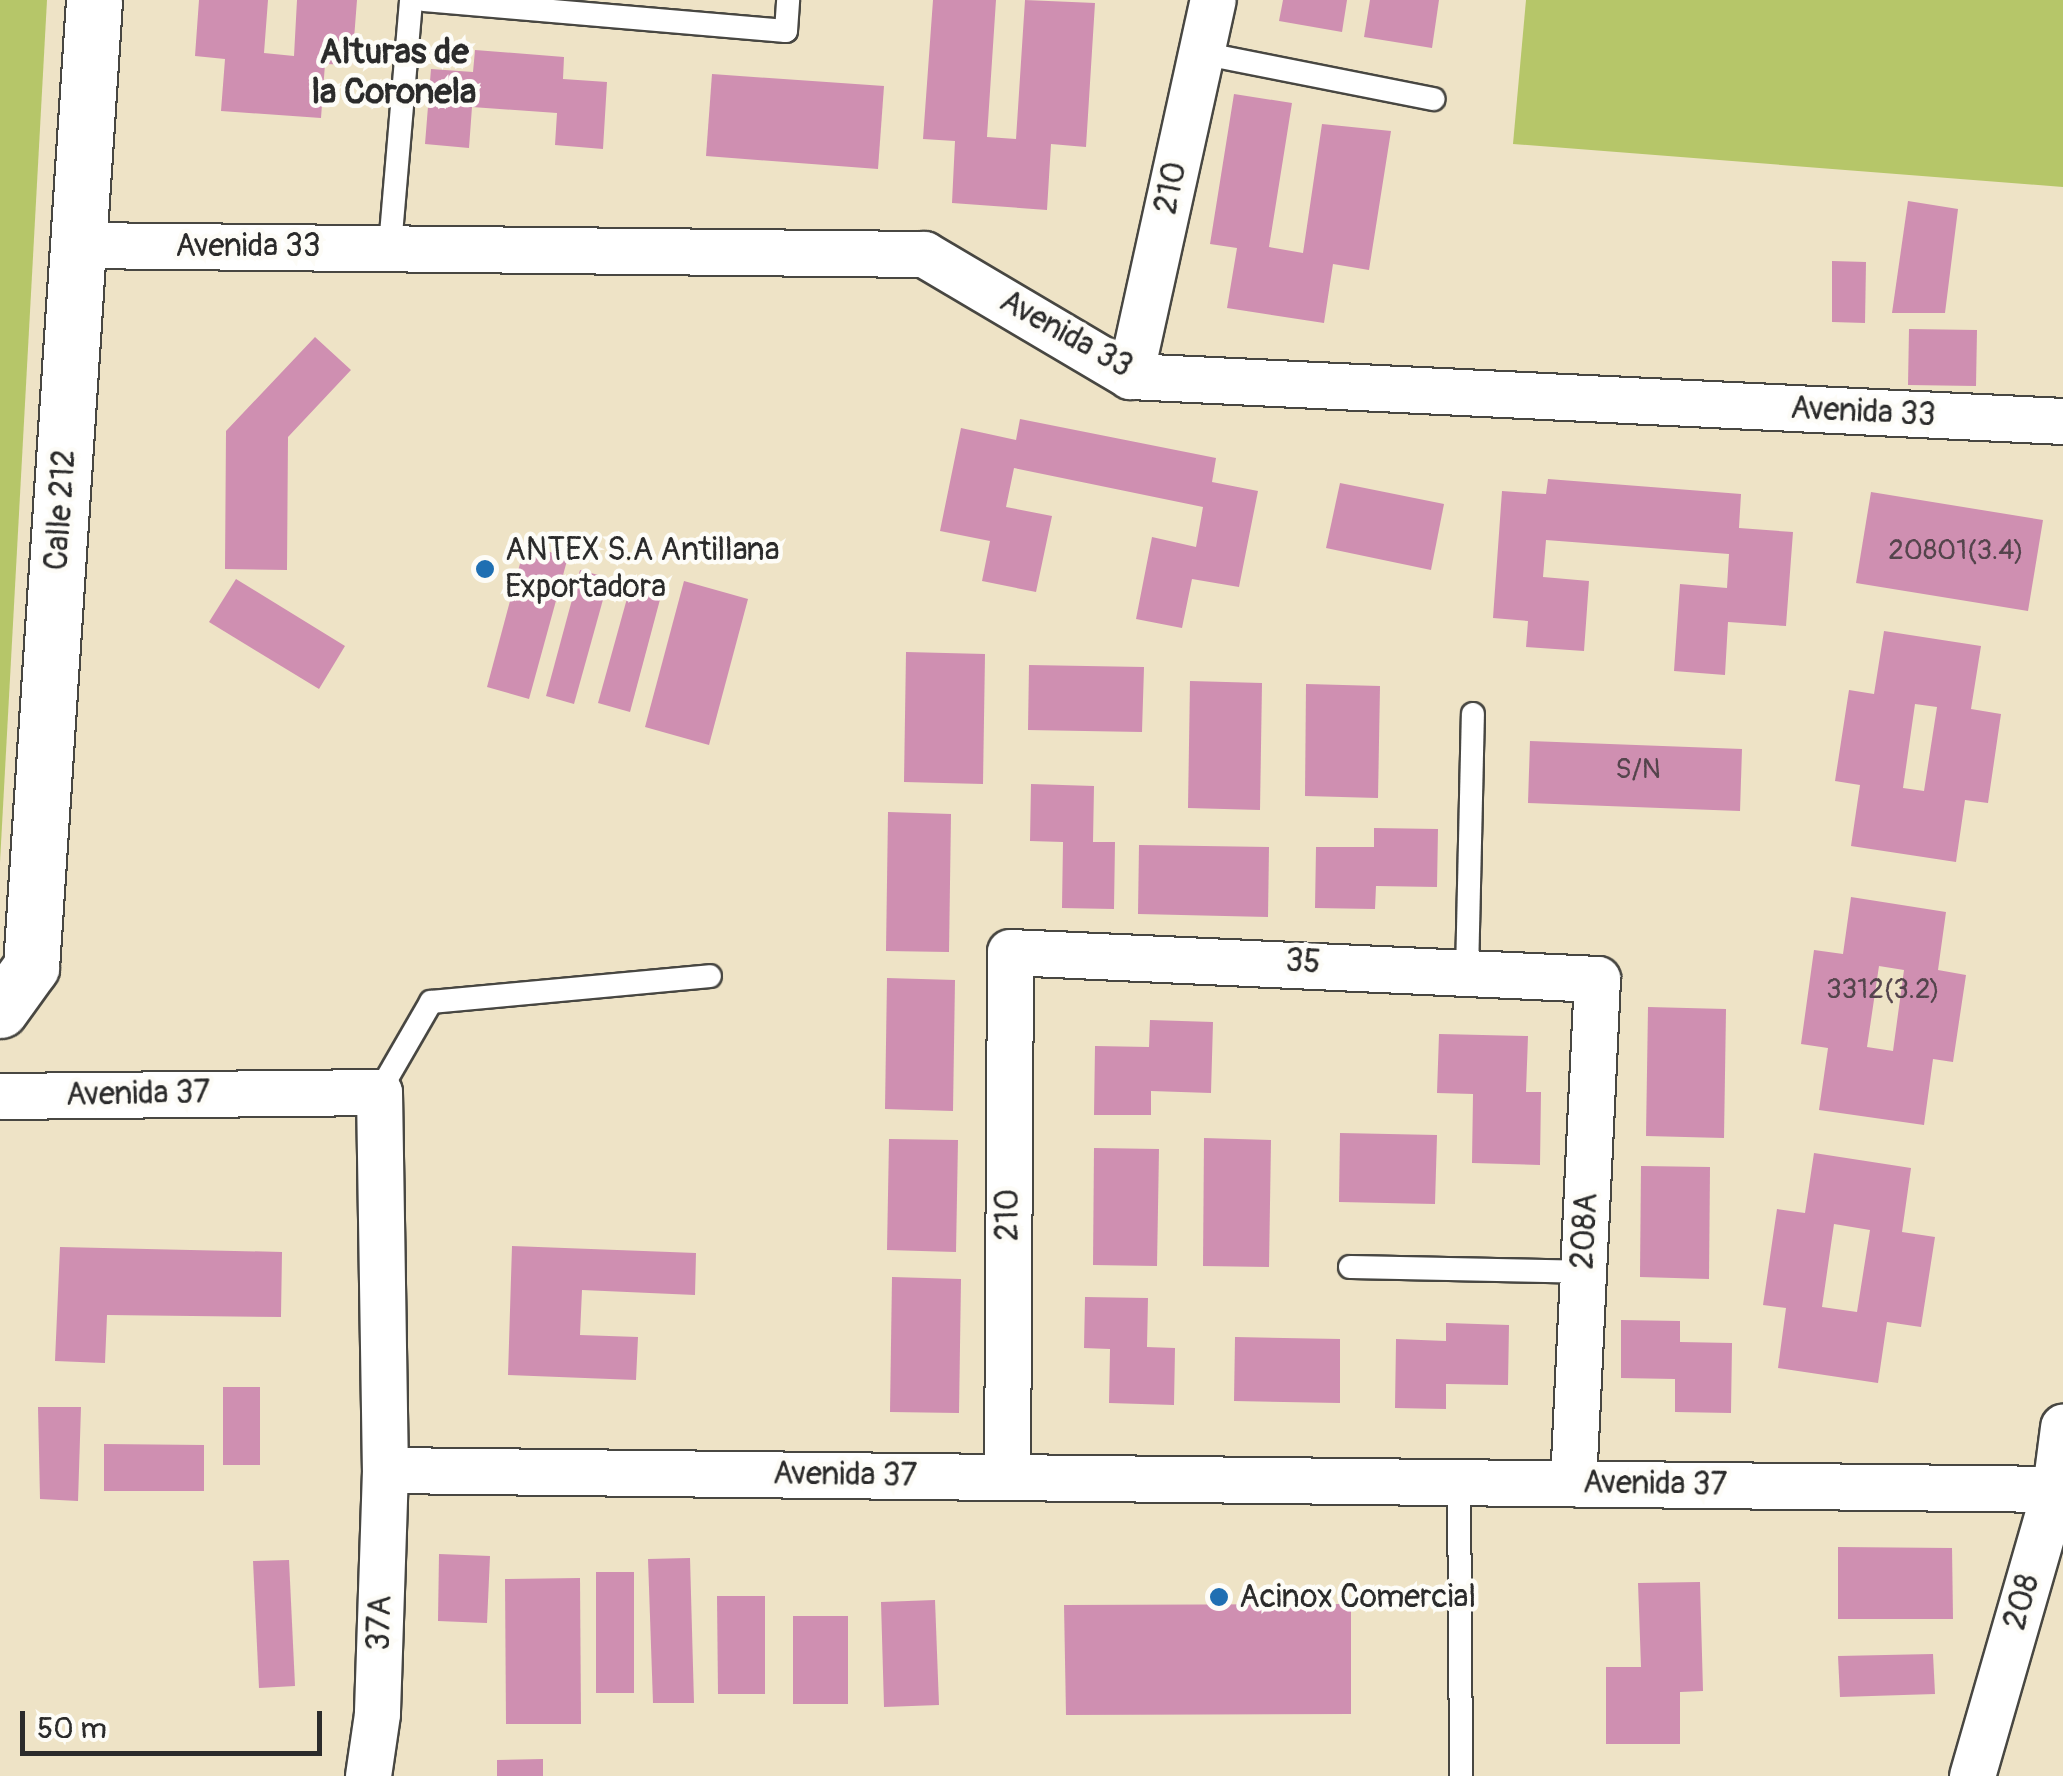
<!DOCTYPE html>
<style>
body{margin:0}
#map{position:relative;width:2063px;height:1776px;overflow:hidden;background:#eee3c6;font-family:Pangolin,sans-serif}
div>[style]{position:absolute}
.green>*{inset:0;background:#b6c669}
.building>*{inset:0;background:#cf8fb1}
.roads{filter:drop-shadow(2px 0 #484742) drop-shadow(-2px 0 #484742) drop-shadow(0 2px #484742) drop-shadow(0 -2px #484742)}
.lane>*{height:22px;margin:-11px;padding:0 11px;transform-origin:11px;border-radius:11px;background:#fff}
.street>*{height:45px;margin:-22.5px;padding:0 22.5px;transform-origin:22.5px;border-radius:22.5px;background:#fff}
.secondary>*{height:55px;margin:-27.5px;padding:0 27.5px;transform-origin:27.5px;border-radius:27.5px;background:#fff}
.dots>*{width:28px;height:28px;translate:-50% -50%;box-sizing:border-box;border:5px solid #fdfcf7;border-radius:50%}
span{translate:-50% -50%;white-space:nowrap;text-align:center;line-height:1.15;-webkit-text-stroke:9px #fdfcf7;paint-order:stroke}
.number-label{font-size:28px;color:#54444c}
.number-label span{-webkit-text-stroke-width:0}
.street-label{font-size:32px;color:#2b2b2b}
.poi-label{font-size:32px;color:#2b2b2b}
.left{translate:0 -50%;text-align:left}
.neighbourhood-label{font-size:35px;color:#2b2b2b;font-weight:700}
.scale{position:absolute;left:20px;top:1711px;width:302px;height:45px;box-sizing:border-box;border:5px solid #2b2b2b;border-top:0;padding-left:12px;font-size:30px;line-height:35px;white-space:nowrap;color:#2b2b2b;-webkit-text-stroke:8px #fdfcf7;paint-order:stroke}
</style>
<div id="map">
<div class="green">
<i style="clip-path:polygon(0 0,47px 0,0 862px)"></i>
<i style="clip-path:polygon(1526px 0,2063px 0,2063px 187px,1513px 144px)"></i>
</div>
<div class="building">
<i style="clip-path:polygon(199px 0,268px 0,264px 53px,294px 56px,297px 0,357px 0,352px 65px,325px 64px,321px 118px,221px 111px,225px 59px,195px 56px)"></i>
<i style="clip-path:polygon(933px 0,996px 0,987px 137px,1016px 139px,1025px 0,1095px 3px,1086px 147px,1051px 144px,1047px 210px,952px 203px,955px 141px,923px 139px)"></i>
<i style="clip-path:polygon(1283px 0,1347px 0,1342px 32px,1279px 21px)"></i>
<i style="clip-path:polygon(1370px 0,1439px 0,1432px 48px,1364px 37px)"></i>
<i style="clip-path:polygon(475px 50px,564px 57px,563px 79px,607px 82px,603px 149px,555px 145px,557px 113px,472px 107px,469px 148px,425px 144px,431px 69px,473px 72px)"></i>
<i style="clip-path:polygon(712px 74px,884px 86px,878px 169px,706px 156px)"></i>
<i style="clip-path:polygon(1234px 94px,1292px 103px,1269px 247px,1303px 253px,1322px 124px,1391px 131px,1369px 270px,1333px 264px,1324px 323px,1227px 308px,1237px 248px,1210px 244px)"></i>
<i style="clip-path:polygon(1908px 201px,1958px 209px,1945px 313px,1892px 313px)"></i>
<i style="clip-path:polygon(1832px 261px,1866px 262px,1865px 323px,1832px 322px)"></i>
<i style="clip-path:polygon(1909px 329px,1977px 330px,1976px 386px,1908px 385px)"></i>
<i style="clip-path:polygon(315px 337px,351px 370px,288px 437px,287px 570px,225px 569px,226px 431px)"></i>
<i style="clip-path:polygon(1020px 419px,1216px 458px,1212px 482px,1258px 491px,1239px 587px,1192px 579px,1182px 628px,1136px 619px,1152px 537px,1196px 547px,1203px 507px,1014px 468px,1006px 507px,1052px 516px,1036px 592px,982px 581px,990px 541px,940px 531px,961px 428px,1016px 440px)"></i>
<i style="clip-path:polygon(1548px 479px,1741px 494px,1739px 528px,1793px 532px,1786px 626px,1728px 622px,1725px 675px,1674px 671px,1680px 584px,1727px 588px,1729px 554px,1546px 540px,1543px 577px,1589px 581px,1584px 651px,1526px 647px,1528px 621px,1493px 618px,1502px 491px,1546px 494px)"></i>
<i style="clip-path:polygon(1340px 483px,1444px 504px,1431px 570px,1326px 548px)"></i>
<i style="clip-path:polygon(1871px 492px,2043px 520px,2028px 611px,1856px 583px)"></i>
<i style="clip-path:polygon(525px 545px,568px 557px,529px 699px,487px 687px)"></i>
<i style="clip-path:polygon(580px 570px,609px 578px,574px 704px,546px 696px)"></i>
<i style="clip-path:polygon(236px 579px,345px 646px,319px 689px,209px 622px)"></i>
<i style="clip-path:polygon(684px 581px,748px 599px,709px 745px,645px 727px)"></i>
<i style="clip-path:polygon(631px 584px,662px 592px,630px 712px,598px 703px)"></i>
<i style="clip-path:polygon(evenodd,1884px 631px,1981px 646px,1971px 709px,2001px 714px,1988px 803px,1965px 800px,1956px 862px,1851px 846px,1860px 785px,1835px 781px,1849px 690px,1874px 694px,1884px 631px,1915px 704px,1937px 707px,1924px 791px,1903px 788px,1915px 704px)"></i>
<i style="clip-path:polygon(906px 652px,985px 654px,983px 784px,904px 782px)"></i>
<i style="clip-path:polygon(1029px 665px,1144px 667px,1142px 732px,1028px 730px)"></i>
<i style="clip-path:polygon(1190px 681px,1262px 683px,1260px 810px,1188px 808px)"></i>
<i style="clip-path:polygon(1306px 684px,1380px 686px,1378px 798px,1305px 796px)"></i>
<i style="clip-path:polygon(1530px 741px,1742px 749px,1740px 811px,1528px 803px)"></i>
<i style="clip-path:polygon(1031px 784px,1094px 786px,1093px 842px,1115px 842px,1114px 909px,1062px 908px,1063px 842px,1030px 841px)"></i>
<i style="clip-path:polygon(888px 812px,951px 814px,949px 952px,886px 951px)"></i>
<i style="clip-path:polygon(1374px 828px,1438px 829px,1437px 887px,1376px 886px,1375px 909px,1315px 908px,1316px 847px,1374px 847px)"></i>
<i style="clip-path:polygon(1139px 845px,1269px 847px,1268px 917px,1138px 914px)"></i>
<i style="clip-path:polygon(evenodd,1851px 897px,1946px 912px,1938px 970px,1966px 975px,1953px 1062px,1933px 1059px,1924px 1125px,1819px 1110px,1828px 1048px,1801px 1044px,1814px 950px,1843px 954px,1851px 897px,1879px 966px,1904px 970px,1893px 1051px,1867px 1047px,1879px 966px)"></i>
<i style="clip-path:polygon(887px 978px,955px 980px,953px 1111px,885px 1109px)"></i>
<i style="clip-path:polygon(1648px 1007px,1726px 1009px,1724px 1138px,1646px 1136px)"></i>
<i style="clip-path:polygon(1150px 1020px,1213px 1022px,1211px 1093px,1151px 1091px,1151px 1115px,1094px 1115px,1095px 1046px,1149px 1047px)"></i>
<i style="clip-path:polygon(1439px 1034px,1528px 1036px,1526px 1092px,1541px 1092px,1540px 1165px,1472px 1163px,1473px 1094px,1437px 1093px)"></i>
<i style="clip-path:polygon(1340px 1133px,1437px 1135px,1435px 1204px,1339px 1202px)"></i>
<i style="clip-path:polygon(1204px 1138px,1271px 1140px,1269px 1267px,1203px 1266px)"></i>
<i style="clip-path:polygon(889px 1139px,958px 1140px,956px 1252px,887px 1250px)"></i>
<i style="clip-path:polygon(1094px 1148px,1159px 1149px,1157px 1266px,1093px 1265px)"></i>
<i style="clip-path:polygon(evenodd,1814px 1153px,1911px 1168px,1902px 1232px,1935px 1237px,1921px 1327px,1887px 1322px,1878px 1383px,1778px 1368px,1786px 1308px,1763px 1305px,1777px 1209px,1805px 1213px,1814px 1153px,1834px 1224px,1870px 1230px,1857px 1312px,1822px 1307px,1834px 1224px)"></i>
<i style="clip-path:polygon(1641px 1166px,1710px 1167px,1709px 1279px,1640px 1277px)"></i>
<i style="clip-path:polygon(512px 1246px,696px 1253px,695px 1295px,582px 1290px,580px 1335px,638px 1337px,636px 1380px,508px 1375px)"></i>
<i style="clip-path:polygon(60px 1247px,282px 1252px,281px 1317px,107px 1315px,105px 1363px,55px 1361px)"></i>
<i style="clip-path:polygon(892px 1277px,961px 1279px,959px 1413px,890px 1412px)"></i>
<i style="clip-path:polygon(1085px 1297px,1148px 1298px,1147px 1347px,1175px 1348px,1174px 1405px,1109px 1403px,1110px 1349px,1084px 1348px)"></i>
<i style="clip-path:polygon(1621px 1320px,1680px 1321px,1680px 1342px,1732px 1343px,1731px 1413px,1675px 1412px,1675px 1379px,1621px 1378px)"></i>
<i style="clip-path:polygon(1446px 1323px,1509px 1325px,1508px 1385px,1446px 1384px,1446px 1409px,1395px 1408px,1396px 1339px,1446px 1341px)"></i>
<i style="clip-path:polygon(1235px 1337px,1340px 1339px,1340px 1403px,1234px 1401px)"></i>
<i style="clip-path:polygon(223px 1387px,260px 1387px,260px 1465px,223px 1465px)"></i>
<i style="clip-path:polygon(38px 1407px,81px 1407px,78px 1501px,40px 1499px)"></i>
<i style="clip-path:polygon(104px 1444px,204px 1445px,204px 1491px,104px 1491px)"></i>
<i style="clip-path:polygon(1838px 1547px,1952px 1548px,1953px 1619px,1838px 1619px)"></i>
<i style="clip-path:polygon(439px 1554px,490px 1556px,487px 1623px,438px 1621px)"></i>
<i style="clip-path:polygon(690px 1558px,694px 1703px,653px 1703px,648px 1559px)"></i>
<i style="clip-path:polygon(289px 1560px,295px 1686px,259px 1688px,253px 1561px)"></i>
<i style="clip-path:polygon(596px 1572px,634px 1572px,634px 1693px,596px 1693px)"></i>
<i style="clip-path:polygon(580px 1578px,581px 1724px,506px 1724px,505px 1579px)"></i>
<i style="clip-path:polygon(1700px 1582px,1703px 1691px,1680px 1692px,1680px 1744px,1606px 1744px,1606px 1667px,1641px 1667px,1638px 1583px)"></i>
<i style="clip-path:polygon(717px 1596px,765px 1596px,765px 1694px,718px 1694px)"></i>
<i style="clip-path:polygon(935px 1600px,939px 1705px,884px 1707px,881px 1602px)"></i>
<i style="clip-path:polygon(1351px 1604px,1351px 1714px,1066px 1715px,1064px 1605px)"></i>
<i style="clip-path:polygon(793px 1616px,848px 1616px,848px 1704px,793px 1704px)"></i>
<i style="clip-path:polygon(1933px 1654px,1935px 1694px,1840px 1697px,1838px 1656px)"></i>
<i style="clip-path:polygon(543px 1759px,543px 1776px,497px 1776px,497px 1760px)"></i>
</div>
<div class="roads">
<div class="lane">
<i style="left:424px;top:0;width:363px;rotate:4.9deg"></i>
<i style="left:786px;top:31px;width:31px;rotate:-86deg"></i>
<i style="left:1201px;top:53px;width:237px;rotate:11.2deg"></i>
<i style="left:390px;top:246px;width:247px;rotate:-85.1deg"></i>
<i style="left:1467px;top:974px;width:260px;rotate:-88.7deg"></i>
<i style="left:379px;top:1092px;width:104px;rotate:-60deg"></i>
<i style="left:431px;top:1002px;width:280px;rotate:-5.3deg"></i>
<i style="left:1350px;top:1267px;width:233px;rotate:1.2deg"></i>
<i style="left:1459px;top:1482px;width:294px;rotate:89.6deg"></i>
</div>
<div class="street">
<i style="left:78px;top:245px;width:846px;rotate:0.61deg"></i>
<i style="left:924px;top:254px;width:239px;rotate:30.6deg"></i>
<i style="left:1130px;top:376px;width:934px;rotate:2.76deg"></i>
<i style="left:1130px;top:376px;width:385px;rotate:-77.6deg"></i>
<i style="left:0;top:1096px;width:379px;rotate:-0.6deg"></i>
<i style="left:379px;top:1092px;width:378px;rotate:89.1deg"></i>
<i style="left:385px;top:1470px;width:244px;rotate:91.9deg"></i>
<i style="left:377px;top:1714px;width:63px;rotate:98.3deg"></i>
<i style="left:385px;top:1470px;width:1678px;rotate:0.65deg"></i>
<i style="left:1007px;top:1477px;width:525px;rotate:-89.67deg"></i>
<i style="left:1010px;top:952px;width:588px;rotate:2.63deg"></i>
<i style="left:1597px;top:979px;width:505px;rotate:92.73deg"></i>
<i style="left:1972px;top:1776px;width:299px;rotate:-73.9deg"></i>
<i style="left:2055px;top:1489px;width:63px;rotate:-82.6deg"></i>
</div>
<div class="secondary">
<i style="left:0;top:1010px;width:53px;rotate:-54.2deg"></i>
<i style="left:31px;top:967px;width:969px;rotate:-86.27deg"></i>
</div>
</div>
<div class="dots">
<i style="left:485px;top:569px;background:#1f6fb2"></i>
<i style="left:1219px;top:1597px;background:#1f6fb2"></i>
</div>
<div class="number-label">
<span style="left:1956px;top:551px">20801(3.4)</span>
<span style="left:1638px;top:770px">S/N</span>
<span style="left:1883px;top:990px">3312(3.2)</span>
</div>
<div class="street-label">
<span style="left:1171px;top:188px;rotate:-78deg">210</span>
<span style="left:248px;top:246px">Avenida 33</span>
<span style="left:1066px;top:334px;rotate:29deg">Avenida 33</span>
<span style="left:1863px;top:412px;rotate:3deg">Avenida 33</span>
<span style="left:61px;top:510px;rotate:-86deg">Calle 212</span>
<span style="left:1303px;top:962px;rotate:4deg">35</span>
<span style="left:138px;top:1094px;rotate:-1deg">Avenida 37</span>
<span style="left:1008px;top:1215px;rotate:-90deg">210</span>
<span style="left:1585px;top:1231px;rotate:-87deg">208A</span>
<span style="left:845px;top:1475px;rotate:1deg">Avenida 37</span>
<span style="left:1655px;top:1484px;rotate:1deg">Avenida 37</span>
<span style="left:2022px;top:1602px;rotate:-74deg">208</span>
<span style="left:380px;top:1623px;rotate:-88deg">37A</span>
</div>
<div class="poi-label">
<span class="left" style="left:505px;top:569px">ANTEX S.A Antillana<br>Exportadora</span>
<span class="left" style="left:1239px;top:1597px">Acinox Comercial</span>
</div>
<div class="neighbourhood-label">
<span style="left:394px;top:72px">Alturas de<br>la Coronela</span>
</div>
<div class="scale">50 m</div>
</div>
